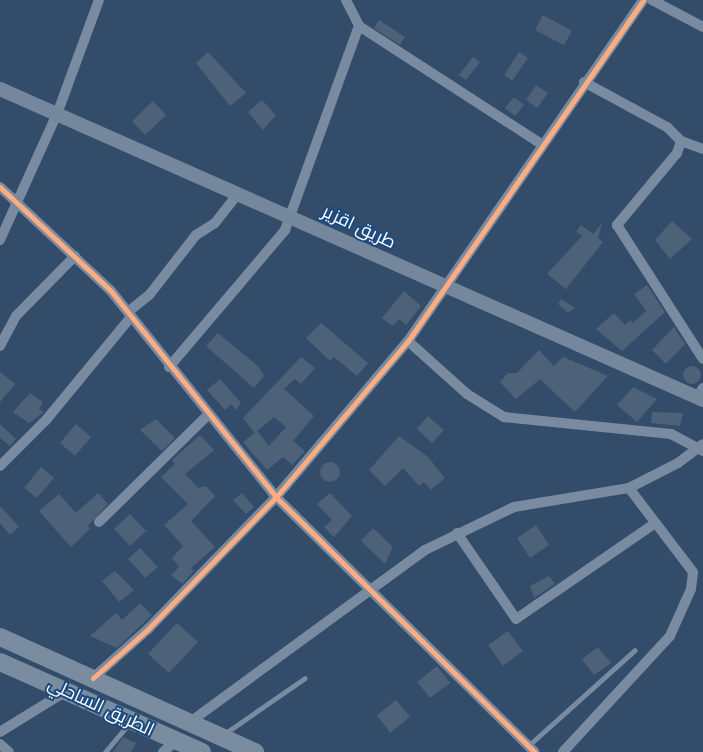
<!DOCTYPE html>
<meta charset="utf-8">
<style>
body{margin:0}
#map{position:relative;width:703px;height:752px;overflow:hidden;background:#334c6a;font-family:"Public Sans",Cairo,sans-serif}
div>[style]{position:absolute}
.building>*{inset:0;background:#4d6279}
.round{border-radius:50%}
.lane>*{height:5px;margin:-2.5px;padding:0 2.5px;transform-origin:2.5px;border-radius:2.5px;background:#788ba0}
.street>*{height:10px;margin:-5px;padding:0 5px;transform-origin:5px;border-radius:5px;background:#788ba0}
.secondary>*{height:14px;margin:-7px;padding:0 7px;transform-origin:7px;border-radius:7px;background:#74879d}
.highway>*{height:18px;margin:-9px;padding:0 9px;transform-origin:9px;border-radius:9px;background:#7a8ca0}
.cycleway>*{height:5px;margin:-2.5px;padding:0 2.5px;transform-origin:2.5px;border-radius:2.5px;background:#ffac80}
span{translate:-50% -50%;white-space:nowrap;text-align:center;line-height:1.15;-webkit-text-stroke:4px #1c4b80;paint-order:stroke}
.street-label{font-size:18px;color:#fff}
</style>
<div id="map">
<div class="building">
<i style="clip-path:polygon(543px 15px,572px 31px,564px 45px,535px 30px)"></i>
<i style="clip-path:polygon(379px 20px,405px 37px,400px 45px,374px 28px)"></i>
<i style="clip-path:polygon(208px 52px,246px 93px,230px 106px,196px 63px)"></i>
<i style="clip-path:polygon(519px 52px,528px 58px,512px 81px,504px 75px)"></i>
<i style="clip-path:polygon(473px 57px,480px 62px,466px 80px,459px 75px)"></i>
<i style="clip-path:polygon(536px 85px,548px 93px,537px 108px,526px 100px)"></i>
<i style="clip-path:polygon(514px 97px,524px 105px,515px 116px,505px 108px)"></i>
<i style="clip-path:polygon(262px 100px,276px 115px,263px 130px,248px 112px)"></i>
<i style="clip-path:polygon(153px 101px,166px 115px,145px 135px,132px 121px)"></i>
<i style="clip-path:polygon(672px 221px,692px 239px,670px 259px,655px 240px)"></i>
<i style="clip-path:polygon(602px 223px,598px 238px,603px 242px,566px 289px,547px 274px,582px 236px,576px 232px,581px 225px,593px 234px)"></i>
<i style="clip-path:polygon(647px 285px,665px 312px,622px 351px,596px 329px,614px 313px,625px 325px,630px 320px,633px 323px,646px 311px,634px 294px)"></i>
<i style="clip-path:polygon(404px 291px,421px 306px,406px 325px,399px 319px,392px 326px,382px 318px)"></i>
<i style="clip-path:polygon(561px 299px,575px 308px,568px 313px,558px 304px)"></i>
<i style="clip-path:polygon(321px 323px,368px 363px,357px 376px,334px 357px,330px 361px,306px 338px)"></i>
<i style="clip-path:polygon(674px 327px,685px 344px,666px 364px,652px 350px)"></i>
<i style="clip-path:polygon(218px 333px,259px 367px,264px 376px,254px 388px,206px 346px)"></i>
<i style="clip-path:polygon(539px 350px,554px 366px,563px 357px,608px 376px,575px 412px,540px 379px,516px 399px,500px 382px,508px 373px,517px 373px)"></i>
<i style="clip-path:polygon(301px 357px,315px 368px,301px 384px,295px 379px,284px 389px,314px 416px,293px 441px,305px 451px,292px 465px,283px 457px,267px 470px,243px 442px,257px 431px,269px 446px,286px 427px,274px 417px,255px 433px,243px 418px)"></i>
<i class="round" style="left:683px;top:366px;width:18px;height:18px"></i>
<i style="clip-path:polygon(0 372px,15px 384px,0 402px)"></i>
<i style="clip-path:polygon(220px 379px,241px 403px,236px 410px,231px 404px,225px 410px,207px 390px)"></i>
<i style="clip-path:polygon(633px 387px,657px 399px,637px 422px,617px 405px)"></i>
<i style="clip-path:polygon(30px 393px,43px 402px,39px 409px,44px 412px,29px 423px,13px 412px)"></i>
<i style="clip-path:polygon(652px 412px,683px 413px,680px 426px,651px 423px)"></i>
<i style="clip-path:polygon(428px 416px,444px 430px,432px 443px,417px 429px)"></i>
<i style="clip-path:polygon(156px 419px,175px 438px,162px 451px,140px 430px)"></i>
<i style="clip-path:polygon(0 424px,16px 439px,10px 446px,0 438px)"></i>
<i style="clip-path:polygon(76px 424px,91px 437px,75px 456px,60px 443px)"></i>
<i style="clip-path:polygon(200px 435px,214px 450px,185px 474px,198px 488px,206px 486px,215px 496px,191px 521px,215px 547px,191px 568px,194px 571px,182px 584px,171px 575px,179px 567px,172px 558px,183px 546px,164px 525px,188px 504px,161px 477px,175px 464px,172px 460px)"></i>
<i style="clip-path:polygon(399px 436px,428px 457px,445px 478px,431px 490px,424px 482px,419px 486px,403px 468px,385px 486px,369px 470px)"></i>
<i class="round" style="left:320px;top:462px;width:20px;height:20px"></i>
<i style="clip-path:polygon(41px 467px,54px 478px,37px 498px,24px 488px)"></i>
<i style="clip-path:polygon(98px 493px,108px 504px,88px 526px,90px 529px,71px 547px,39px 511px,59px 494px,76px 513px)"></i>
<i style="clip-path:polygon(242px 493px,254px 507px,246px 514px,233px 500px)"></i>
<i style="clip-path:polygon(330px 493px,352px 516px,334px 537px,324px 527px,332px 520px,317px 504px)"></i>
<i style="clip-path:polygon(0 506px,19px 527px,10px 535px,0 523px)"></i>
<i style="clip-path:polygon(130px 514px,146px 531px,130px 546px,114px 529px)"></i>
<i style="clip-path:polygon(536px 525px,549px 545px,530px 558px,517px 538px)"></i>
<i style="clip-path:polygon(373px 528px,393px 547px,385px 564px,361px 541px)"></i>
<i style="clip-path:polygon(140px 548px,158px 567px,145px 578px,128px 559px)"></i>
<i style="clip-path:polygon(115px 571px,134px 590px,119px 602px,102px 581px)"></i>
<i style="clip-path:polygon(549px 576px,555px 584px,534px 598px,530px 586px)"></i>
<i style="clip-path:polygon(140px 603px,152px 615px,117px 648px,90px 636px,116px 613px,122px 620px)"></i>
<i style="clip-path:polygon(177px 623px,198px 642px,169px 673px,148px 654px)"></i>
<i style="clip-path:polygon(508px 631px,523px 651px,503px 666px,488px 645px)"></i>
<i style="clip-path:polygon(598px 647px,611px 663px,594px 675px,582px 659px)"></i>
<i style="clip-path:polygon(437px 666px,450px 683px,430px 698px,417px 682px)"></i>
<i style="clip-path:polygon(396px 700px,410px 717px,390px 733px,377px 715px)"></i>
<i style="clip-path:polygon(123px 737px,136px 743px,131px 752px,113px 752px)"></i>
</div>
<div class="lane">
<i style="left:224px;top:734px;width:98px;rotate:-34.7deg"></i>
<i style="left:529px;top:745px;width:142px;rotate:-41.9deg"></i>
<i style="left:105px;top:752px;width:38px;rotate:-50deg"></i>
</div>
<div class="street">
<i style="left:346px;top:0;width:29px;rotate:63deg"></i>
<i style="left:359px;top:26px;width:219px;rotate:32.9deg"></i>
<i style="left:652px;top:0;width:58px;rotate:27.9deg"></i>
<i style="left:584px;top:82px;width:94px;rotate:28.5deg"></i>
<i style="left:667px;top:127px;width:20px;rotate:45deg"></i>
<i style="left:681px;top:141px;width:13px;rotate:108deg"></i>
<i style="left:677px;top:153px;width:94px;rotate:129.8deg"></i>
<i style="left:617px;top:225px;width:159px;rotate:57.3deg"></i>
<i style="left:681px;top:141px;width:23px;rotate:20deg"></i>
<i style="left:0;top:187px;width:152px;rotate:43.1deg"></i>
<i style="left:111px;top:291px;width:264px;rotate:51.3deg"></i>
<i style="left:276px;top:497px;width:363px;rotate:44.6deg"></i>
<i style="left:0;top:240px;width:138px;rotate:-65.7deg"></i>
<i style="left:57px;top:114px;width:121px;rotate:-69.8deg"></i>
<i style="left:128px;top:312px;width:28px;rotate:-39deg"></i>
<i style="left:150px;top:294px;width:75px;rotate:-52.1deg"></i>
<i style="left:196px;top:235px;width:22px;rotate:-32deg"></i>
<i style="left:215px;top:223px;width:37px;rotate:-52deg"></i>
<i style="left:408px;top:341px;width:79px;rotate:41.9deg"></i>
<i style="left:467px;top:394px;width:44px;rotate:31.9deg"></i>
<i style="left:504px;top:417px;width:168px;rotate:5.8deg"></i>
<i style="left:671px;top:434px;width:36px;rotate:28deg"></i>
<i style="left:0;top:346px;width:34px;rotate:-62deg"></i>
<i style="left:16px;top:316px;width:84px;rotate:-45.5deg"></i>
<i style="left:169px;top:367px;width:180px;rotate:-49.7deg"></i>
<i style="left:285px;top:230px;width:217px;rotate:-70.1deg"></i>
<i style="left:697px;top:397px;width:11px;rotate:-56deg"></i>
<i style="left:0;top:466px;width:65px;rotate:-45deg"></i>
<i style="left:46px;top:420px;width:134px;rotate:-50.5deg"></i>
<i style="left:99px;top:522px;width:151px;rotate:-44.5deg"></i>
<i style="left:457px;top:533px;width:104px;rotate:55.5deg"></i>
<i style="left:516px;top:619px;width:169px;rotate:-34.6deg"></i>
<i style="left:93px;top:678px;width:74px;rotate:-41.7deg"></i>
<i style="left:148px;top:629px;width:184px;rotate:-45.9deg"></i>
<i style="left:276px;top:497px;width:204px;rotate:-49.8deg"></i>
<i style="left:408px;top:341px;width:414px;rotate:-55.4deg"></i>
<i style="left:190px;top:722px;width:291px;rotate:-36.2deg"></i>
<i style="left:425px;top:550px;width:99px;rotate:-25.8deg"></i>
<i style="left:514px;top:507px;width:117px;rotate:-9.4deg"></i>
<i style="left:629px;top:488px;width:55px;rotate:-27deg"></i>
<i style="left:678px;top:463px;width:31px;rotate:-37deg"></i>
<i style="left:0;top:732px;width:78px;rotate:-31.8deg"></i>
<i style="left:0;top:744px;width:12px;rotate:42deg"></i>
<i style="left:163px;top:752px;width:17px;rotate:-40deg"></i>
<i style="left:563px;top:752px;width:158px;rotate:-47.3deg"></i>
<i style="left:670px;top:636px;width:51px;rotate:-65.9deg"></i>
<i style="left:691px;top:589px;width:17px;rotate:-83deg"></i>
<i style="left:693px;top:572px;width:106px;rotate:-127.3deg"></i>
</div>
<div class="secondary">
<i style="left:0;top:89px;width:769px;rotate:23.86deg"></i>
</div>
<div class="highway">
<i style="left:0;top:637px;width:280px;rotate:24.3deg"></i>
<i style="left:0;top:662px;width:221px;rotate:24deg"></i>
</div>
<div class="cycleway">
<i style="left:0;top:187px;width:152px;rotate:43.1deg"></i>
<i style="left:111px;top:291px;width:264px;rotate:51.3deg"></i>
<i style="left:276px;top:497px;width:363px;rotate:44.6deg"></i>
<i style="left:93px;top:678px;width:74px;rotate:-41.7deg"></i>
<i style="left:148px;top:629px;width:184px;rotate:-45.9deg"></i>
<i style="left:276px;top:497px;width:204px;rotate:-49.8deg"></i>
<i style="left:408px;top:341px;width:414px;rotate:-55.4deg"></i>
</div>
<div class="street-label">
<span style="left:359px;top:227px;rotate:25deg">طريق اقزير</span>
<span style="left:101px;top:707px;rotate:25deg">الطريق الساحلي</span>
</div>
</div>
